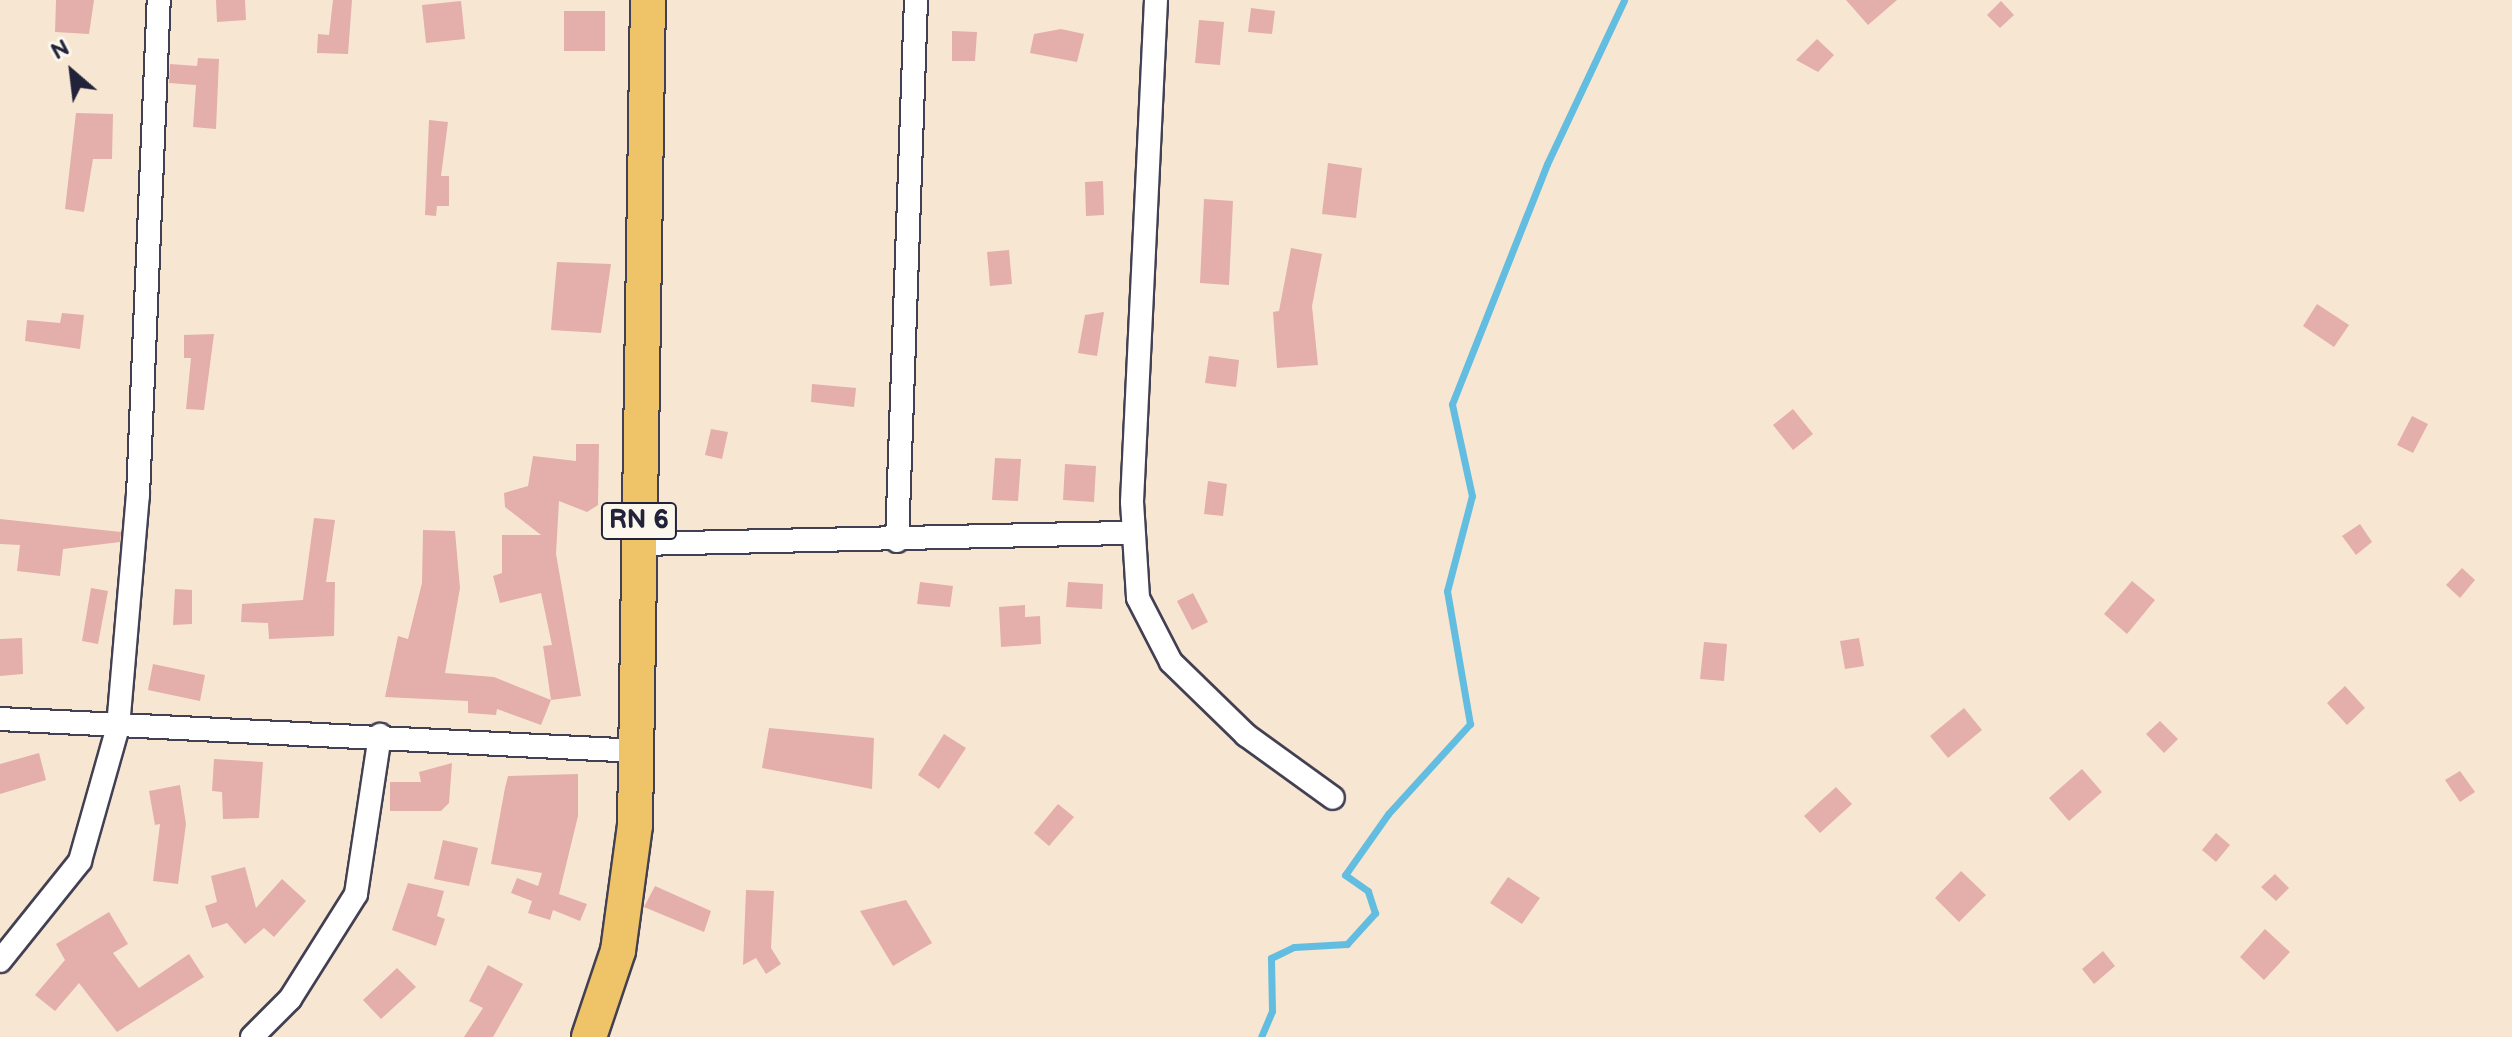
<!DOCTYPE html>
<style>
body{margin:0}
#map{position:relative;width:2512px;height:1037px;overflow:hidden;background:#f7e7d2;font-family:"Balsamiq Sans",sans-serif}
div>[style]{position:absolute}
.stream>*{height:7px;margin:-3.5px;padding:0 3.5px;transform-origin:3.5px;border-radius:3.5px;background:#63bde0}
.building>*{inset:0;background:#e4aeaa}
.roads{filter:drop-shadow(2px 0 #424052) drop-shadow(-2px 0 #424052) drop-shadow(0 2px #424052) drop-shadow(0 -2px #424052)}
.minor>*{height:22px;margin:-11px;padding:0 11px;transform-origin:11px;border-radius:11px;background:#fff}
.primary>*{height:34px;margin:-17px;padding:0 17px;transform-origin:17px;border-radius:17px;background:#efc469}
span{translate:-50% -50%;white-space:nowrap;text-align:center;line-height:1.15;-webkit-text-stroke:8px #fbf7ec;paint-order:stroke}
.shield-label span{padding:2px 6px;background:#fbf7ec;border:2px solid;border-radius:6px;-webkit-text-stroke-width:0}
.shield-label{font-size:26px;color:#22223b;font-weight:700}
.north{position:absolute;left:32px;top:32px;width:80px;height:80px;-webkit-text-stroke:6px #fbf7ec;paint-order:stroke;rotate:332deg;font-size:22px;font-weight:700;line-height:32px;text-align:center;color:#22223b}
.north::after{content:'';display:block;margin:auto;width:28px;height:36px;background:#22223b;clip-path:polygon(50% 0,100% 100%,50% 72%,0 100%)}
</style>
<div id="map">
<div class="stream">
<i style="left:1261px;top:1037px;width:28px;rotate:-67deg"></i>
<i style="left:1272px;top:1011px;width:53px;rotate:-91.1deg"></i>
<i style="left:1271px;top:958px;width:25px;rotate:-26deg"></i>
<i style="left:1294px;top:947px;width:53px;rotate:-3.2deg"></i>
<i style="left:1347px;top:944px;width:42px;rotate:-47.9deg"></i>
<i style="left:1375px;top:913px;width:23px;rotate:-108deg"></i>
<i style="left:1368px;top:891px;width:28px;rotate:-145deg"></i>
<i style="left:1345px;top:875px;width:75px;rotate:-54.8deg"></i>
<i style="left:1388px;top:814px;width:122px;rotate:-47.7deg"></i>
<i style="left:1470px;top:724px;width:135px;rotate:-99.8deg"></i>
<i style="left:1447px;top:591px;width:98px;rotate:-75.3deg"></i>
<i style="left:1472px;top:496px;width:94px;rotate:-102.3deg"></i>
<i style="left:1452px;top:404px;width:258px;rotate:-68.4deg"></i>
<i style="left:1547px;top:164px;width:181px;rotate:-64.8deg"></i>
</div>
<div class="building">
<i style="clip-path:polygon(56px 0,94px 0,89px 34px,55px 32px)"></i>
<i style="clip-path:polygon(216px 0,245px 0,246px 20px,217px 22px)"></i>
<i style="clip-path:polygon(333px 0,352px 0,348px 54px,317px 53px,318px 34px,329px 35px)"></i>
<i style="clip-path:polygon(1846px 0,1897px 0,1868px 25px)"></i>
<i style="clip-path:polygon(461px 1px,465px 39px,426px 43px,422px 5px)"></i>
<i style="clip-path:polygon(2001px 1px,2014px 15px,2000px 28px,1987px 15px)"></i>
<i style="clip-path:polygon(1251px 8px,1275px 11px,1272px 34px,1248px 32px)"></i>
<i style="clip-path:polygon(564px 11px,605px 11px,605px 51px,564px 51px)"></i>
<i style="clip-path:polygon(1199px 20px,1224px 22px,1220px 65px,1195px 63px)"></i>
<i style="clip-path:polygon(1061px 29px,1084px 34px,1077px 62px,1030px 53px,1034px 34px)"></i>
<i style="clip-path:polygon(952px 31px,977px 32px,975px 61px,952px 61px)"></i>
<i style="clip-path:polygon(1817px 39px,1834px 55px,1818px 72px,1796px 60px)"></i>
<i style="clip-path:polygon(198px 58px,219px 59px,216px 129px,193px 127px,196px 85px,169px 83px,170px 64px,197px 66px)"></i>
<i style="clip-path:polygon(76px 113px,113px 114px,112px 159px,93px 159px,84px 212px,65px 209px)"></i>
<i style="clip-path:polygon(429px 120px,448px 122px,441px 176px,449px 176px,449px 206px,437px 206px,436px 216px,425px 215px)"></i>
<i style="clip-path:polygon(1328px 163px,1362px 168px,1356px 218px,1322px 214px)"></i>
<i style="clip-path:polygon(1103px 181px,1104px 215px,1086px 216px,1085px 182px)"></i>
<i style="clip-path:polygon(1204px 199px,1233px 201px,1229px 285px,1200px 283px)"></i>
<i style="clip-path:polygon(1291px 248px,1322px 254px,1312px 306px,1318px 365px,1277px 368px,1273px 312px,1279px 311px)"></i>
<i style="clip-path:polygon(1009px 250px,1012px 284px,990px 286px,987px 252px)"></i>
<i style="clip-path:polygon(557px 262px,611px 264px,601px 333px,551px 330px)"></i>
<i style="clip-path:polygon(2317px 304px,2349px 325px,2334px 347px,2303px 326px)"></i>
<i style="clip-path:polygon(1104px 312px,1097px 356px,1078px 353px,1085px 315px)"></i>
<i style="clip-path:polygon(62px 313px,84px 315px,80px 349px,25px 341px,27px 320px,60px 323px)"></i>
<i style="clip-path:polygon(214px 334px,204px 410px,186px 409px,191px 358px,184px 358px,184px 335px)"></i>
<i style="clip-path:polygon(1209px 356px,1239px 360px,1236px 387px,1205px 383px)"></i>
<i style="clip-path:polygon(812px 384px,856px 388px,854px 407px,811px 402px)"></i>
<i style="clip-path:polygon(1793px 409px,1813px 434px,1793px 450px,1773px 425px)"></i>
<i style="clip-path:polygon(2412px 416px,2428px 424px,2413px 453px,2397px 445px)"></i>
<i style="clip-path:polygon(711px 429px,728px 432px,722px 459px,705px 455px)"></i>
<i style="clip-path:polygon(576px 444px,599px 444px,598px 505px,587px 512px,559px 501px,556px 554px,581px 696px,551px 700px,543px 646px,552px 645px,541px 593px,500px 603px,493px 576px,502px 573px,502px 535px,541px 535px,505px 507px,504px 493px,528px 486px,533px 456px,576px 461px)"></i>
<i style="clip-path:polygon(995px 458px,1021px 459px,1018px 501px,992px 500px)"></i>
<i style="clip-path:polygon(1065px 464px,1096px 466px,1094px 502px,1063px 500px)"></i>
<i style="clip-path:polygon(1208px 481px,1227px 484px,1223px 516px,1204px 514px)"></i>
<i style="clip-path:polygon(314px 518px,335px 520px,326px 582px,335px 582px,334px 636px,269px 639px,268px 623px,241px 622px,242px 604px,303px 600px)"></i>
<i style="clip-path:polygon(0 519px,121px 532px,120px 542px,63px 549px,60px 576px,17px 571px,20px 545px,0 544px)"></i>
<i style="clip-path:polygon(2360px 524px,2372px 542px,2356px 555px,2342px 536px)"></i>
<i style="clip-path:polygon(423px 530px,455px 531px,460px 588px,445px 673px,494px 677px,551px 700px,541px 725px,497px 709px,496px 715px,468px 713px,468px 701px,385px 697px,398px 636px,408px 639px,422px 583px)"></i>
<i style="clip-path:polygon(2462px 568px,2475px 580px,2460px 598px,2446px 585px)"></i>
<i style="clip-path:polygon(2132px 581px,2155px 600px,2127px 634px,2104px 614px)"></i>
<i style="clip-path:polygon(920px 582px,953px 586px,950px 607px,917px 604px)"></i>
<i style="clip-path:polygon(1068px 582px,1103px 584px,1102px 609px,1066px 607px)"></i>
<i style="clip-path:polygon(91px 588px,108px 591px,98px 644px,82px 641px)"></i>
<i style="clip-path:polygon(175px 589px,192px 590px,192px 624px,173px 625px)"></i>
<i style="clip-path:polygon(1193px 593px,1208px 622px,1192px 630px,1177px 601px)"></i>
<i style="clip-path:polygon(1025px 605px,1025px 617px,1040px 616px,1041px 644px,1001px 647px,999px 607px)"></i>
<i style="clip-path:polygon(22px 638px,23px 674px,0 676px,0 639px)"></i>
<i style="clip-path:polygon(1859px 638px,1864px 666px,1845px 669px,1840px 641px)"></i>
<i style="clip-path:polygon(1704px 642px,1727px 644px,1724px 681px,1700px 679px)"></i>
<i style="clip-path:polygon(153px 664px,205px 675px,200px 701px,148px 690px)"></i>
<i style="clip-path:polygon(2345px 686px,2365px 708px,2347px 725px,2327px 703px)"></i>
<i style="clip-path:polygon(1964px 708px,1982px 730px,1948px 758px,1930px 736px)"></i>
<i style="clip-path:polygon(2160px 721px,2178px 739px,2164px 753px,2146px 734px)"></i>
<i style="clip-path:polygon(769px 728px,874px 738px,872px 789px,762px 768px)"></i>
<i style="clip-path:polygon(944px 734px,966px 748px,939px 789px,918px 775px)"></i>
<i style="clip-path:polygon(39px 753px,46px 780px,0 794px,0 764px)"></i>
<i style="clip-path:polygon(214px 759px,263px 762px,259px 818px,223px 819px,222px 792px,212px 791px)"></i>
<i style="clip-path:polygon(452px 763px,449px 803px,441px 811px,390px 811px,390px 782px,421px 782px,419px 772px)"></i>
<i style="clip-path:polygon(2082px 769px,2102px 792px,2069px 821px,2049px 798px)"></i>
<i style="clip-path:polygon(2460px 771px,2475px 792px,2460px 802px,2445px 780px)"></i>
<i style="clip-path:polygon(578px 774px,578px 816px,559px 894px,587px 904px,580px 921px,553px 910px,550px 920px,528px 913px,532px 901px,511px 893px,517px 878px,538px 886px,542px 873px,491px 864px,505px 788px,508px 776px)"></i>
<i style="clip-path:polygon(180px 785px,186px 824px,178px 884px,153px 881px,160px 824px,155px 825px,149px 791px)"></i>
<i style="clip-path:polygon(1836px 787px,1852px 804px,1820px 833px,1804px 816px)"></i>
<i style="clip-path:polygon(1058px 804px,1074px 817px,1049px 846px,1034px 833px)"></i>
<i style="clip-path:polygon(2216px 833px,2230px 845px,2216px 862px,2202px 850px)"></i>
<i style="clip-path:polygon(443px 840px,478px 848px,469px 886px,434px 879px)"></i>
<i style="clip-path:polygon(245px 867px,256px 908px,282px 879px,306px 901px,274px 937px,264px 928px,245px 944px,227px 923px,212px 928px,205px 906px,217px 902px,211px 876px)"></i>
<i style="clip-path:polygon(1961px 871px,1986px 895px,1959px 922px,1935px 898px)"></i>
<i style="clip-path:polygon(2275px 874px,2289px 888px,2276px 901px,2261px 887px)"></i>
<i style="clip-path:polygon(1508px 877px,1540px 898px,1522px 924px,1490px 903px)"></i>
<i style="clip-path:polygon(408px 883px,444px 891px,437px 916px,445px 919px,436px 946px,392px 930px)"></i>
<i style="clip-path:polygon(655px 886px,711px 911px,704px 932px,644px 907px)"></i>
<i style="clip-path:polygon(746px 890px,774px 891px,771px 948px,781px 964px,766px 974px,756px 958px,743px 965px)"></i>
<i style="clip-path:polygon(906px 900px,932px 943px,893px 966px,860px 911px)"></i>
<i style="clip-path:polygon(109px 912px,128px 944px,113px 953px,139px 988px,189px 954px,204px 977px,117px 1032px,79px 983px,55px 1011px,35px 995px,65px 960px,56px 944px)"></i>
<i style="clip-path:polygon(2265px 929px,2290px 952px,2264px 980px,2240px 957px)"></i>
<i style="clip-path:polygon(2103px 951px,2115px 966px,2094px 984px,2082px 969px)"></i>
<i style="clip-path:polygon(488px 965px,523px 984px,493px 1037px,464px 1037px,483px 1008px,469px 1001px)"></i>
<i style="clip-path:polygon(397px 968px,416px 987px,381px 1019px,363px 1000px)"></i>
</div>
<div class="roads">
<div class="minor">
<i style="left:1156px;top:0;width:503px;rotate:92.74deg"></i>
<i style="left:1132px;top:502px;width:96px;rotate:86.4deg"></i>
<i style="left:1138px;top:598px;width:72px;rotate:62.7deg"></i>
<i style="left:1171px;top:662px;width:105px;rotate:44.2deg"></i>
<i style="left:1246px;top:735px;width:107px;rotate:35.9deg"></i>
<i style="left:897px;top:541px;width:541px;rotate:-87.99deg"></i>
<i style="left:639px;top:544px;width:494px;rotate:-1.3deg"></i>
<i style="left:0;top:719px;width:639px;rotate:2.87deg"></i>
<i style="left:0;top:961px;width:128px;rotate:-51.3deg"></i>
<i style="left:80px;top:861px;width:139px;rotate:-74.2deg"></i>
<i style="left:118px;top:727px;width:233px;rotate:-85.1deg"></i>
<i style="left:138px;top:495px;width:495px;rotate:-87.6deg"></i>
<i style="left:252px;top:1037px;width:54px;rotate:-45deg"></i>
<i style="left:290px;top:999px;width:124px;rotate:-57.8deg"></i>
<i style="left:356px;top:894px;width:161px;rotate:-81.4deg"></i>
</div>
<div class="primary">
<i style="left:589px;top:1037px;width:91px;rotate:-71.4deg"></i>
<i style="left:618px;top:951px;width:127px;rotate:-82.3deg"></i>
<i style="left:635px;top:825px;width:825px;rotate:-89.1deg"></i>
</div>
</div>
<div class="shield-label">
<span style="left:639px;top:521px">RN 6</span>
</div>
<div class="north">N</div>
</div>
